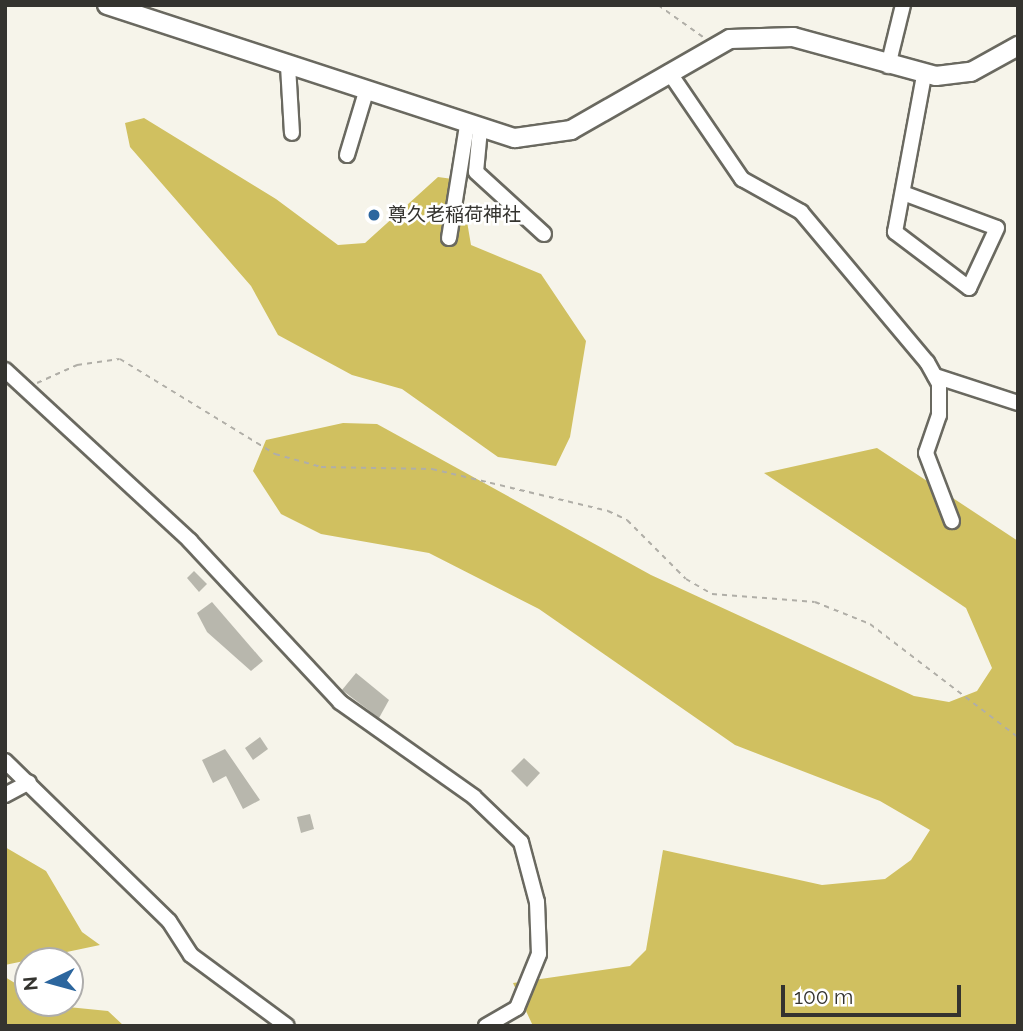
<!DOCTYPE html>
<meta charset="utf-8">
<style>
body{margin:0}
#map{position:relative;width:1023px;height:1031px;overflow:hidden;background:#f6f4ea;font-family:Raleway,"Noto Sans JP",sans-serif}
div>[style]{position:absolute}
.forest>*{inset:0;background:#d0c060}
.building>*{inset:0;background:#b8b7ad}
.path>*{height:2px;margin-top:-1px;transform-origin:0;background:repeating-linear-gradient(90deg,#b0aea7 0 5px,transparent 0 10px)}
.roads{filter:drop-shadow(2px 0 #6a6960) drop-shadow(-2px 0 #6a6960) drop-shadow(0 2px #6a6960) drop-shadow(0 -2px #6a6960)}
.minor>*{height:14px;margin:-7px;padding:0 7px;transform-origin:7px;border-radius:7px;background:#fff}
.tertiary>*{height:18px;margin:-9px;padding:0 9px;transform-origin:9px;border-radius:9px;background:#fff}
.dots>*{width:19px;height:19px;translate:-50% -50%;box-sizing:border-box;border:4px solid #fff;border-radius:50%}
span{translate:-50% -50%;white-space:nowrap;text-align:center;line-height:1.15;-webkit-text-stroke:5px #fff;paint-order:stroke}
.poi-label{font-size:19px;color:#34332f}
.left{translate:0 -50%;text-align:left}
.frame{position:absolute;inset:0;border:7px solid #34332f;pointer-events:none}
.north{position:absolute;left:14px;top:947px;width:70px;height:70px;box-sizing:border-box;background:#fff;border:2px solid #aeadac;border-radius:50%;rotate:265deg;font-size:19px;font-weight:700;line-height:28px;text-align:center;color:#34332f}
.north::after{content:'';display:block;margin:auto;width:24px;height:32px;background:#2c669e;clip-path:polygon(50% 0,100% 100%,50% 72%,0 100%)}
.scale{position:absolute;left:781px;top:985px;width:180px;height:32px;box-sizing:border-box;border:4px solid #34332f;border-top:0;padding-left:9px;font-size:21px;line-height:24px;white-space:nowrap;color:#34332f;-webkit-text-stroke:5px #fff;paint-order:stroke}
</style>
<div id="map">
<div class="forest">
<i style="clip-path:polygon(144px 118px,276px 199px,338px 245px,365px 243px,438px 177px,460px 180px,471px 245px,541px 274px,586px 341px,570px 437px,556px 466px,498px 457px,402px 389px,352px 375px,278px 335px,251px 286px,130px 147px,125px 123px)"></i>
<i style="clip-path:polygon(343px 423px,377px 424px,651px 575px,914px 696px,949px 702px,977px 691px,992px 668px,966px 608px,764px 473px,877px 448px,1018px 541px,1018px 1026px,533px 1026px,513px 983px,630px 966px,646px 950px,663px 850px,822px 885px,885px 879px,911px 860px,930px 830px,880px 801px,735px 745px,539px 609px,429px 553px,321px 534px,281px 514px,253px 471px,266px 440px)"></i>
<i style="clip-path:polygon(5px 847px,46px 871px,82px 932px,100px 945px,5px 965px)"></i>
<i style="clip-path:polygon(5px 977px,28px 991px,28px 1003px,108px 1011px,124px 1026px,5px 1026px)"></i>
</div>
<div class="building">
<i style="clip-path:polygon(194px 571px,207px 584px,199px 592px,187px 578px)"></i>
<i style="clip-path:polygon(212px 602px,263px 661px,251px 671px,207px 632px,197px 613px)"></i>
<i style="clip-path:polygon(356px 673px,389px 700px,379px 718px,342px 690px)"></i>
<i style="clip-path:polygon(260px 737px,268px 749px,253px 760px,245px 748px)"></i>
<i style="clip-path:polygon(225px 749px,260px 800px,243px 809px,226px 776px,213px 783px,202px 760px)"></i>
<i style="clip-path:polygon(524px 758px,540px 773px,527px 787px,511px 771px)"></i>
<i style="clip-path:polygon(310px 814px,314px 829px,301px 833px,297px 817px)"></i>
</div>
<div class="path">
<i style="left:658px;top:5px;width:55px;rotate:35.4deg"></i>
<i style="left:37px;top:383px;width:44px;rotate:-24.2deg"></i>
<i style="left:77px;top:365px;width:43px;rotate:-7.9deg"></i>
<i style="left:120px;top:359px;width:182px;rotate:31.5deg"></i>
<i style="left:275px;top:454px;width:48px;rotate:15.8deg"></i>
<i style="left:321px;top:467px;width:111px;rotate:1deg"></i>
<i style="left:432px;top:469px;width:181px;rotate:13.4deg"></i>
<i style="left:608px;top:511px;width:21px;rotate:25deg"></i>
<i style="left:627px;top:520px;width:83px;rotate:45deg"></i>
<i style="left:686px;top:579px;width:30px;rotate:30deg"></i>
<i style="left:712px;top:594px;width:103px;rotate:4.4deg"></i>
<i style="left:815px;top:602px;width:59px;rotate:21.8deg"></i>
<i style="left:870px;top:624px;width:186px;rotate:37.4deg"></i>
</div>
<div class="roads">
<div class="minor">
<i style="left:288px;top:66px;width:67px;rotate:86.6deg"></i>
<i style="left:888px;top:66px;width:63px;rotate:-76.2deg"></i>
<i style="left:669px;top:72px;width:130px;rotate:55.7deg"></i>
<i style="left:742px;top:179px;width:68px;rotate:29.2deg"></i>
<i style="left:801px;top:212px;width:196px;rotate:50deg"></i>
<i style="left:927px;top:362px;width:25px;rotate:61deg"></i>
<i style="left:939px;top:384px;width:31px;rotate:90deg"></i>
<i style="left:939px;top:415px;width:40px;rotate:108.9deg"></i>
<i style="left:926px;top:453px;width:73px;rotate:69.1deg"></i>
<i style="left:480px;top:129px;width:43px;rotate:95.3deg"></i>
<i style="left:476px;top:172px;width:92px;rotate:42.4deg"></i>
<i style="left:347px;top:155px;width:66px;rotate:-73.2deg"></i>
<i style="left:903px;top:193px;width:100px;rotate:20.4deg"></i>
<i style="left:997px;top:228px;width:66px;rotate:115deg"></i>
<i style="left:969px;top:288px;width:93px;rotate:-142.9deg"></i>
<i style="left:895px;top:232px;width:160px;rotate:-79.5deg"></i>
<i style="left:449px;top:238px;width:114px;rotate:-80.9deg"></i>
<i style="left:5px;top:370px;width:252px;rotate:42.7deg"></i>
<i style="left:190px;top:541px;width:220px;rotate:47deg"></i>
<i style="left:340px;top:702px;width:164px;rotate:35.3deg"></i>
<i style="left:474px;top:797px;width:65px;rotate:43.8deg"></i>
<i style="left:521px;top:842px;width:62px;rotate:75.1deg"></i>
<i style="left:537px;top:902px;width:52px;rotate:87.8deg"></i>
<i style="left:539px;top:954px;width:58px;rotate:112.2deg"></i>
<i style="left:517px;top:1008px;width:36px;rotate:150deg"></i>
<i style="left:935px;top:376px;width:87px;rotate:18deg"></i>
<i style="left:5px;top:761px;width:229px;rotate:44.3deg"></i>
<i style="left:169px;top:921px;width:40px;rotate:57.1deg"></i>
<i style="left:191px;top:955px;width:119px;rotate:36.5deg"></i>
<i style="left:5px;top:795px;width:27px;rotate:-28deg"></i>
</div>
<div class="tertiary">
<i style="left:107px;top:5px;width:429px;rotate:18.1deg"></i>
<i style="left:515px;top:138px;width:57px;rotate:-8.1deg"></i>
<i style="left:571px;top:130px;width:183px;rotate:-29.8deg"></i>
<i style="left:730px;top:39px;width:63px;rotate:-1.8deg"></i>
<i style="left:793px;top:37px;width:148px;rotate:15.3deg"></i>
<i style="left:936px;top:76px;width:35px;rotate:-7deg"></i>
<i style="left:971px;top:72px;width:54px;rotate:-29deg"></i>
</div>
</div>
<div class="dots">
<i style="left:374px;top:215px;background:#2c669e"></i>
</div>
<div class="poi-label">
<span class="left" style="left:388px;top:215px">尊久老稲荷神社</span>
</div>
<div class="frame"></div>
<div class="north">N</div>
<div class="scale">100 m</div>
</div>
